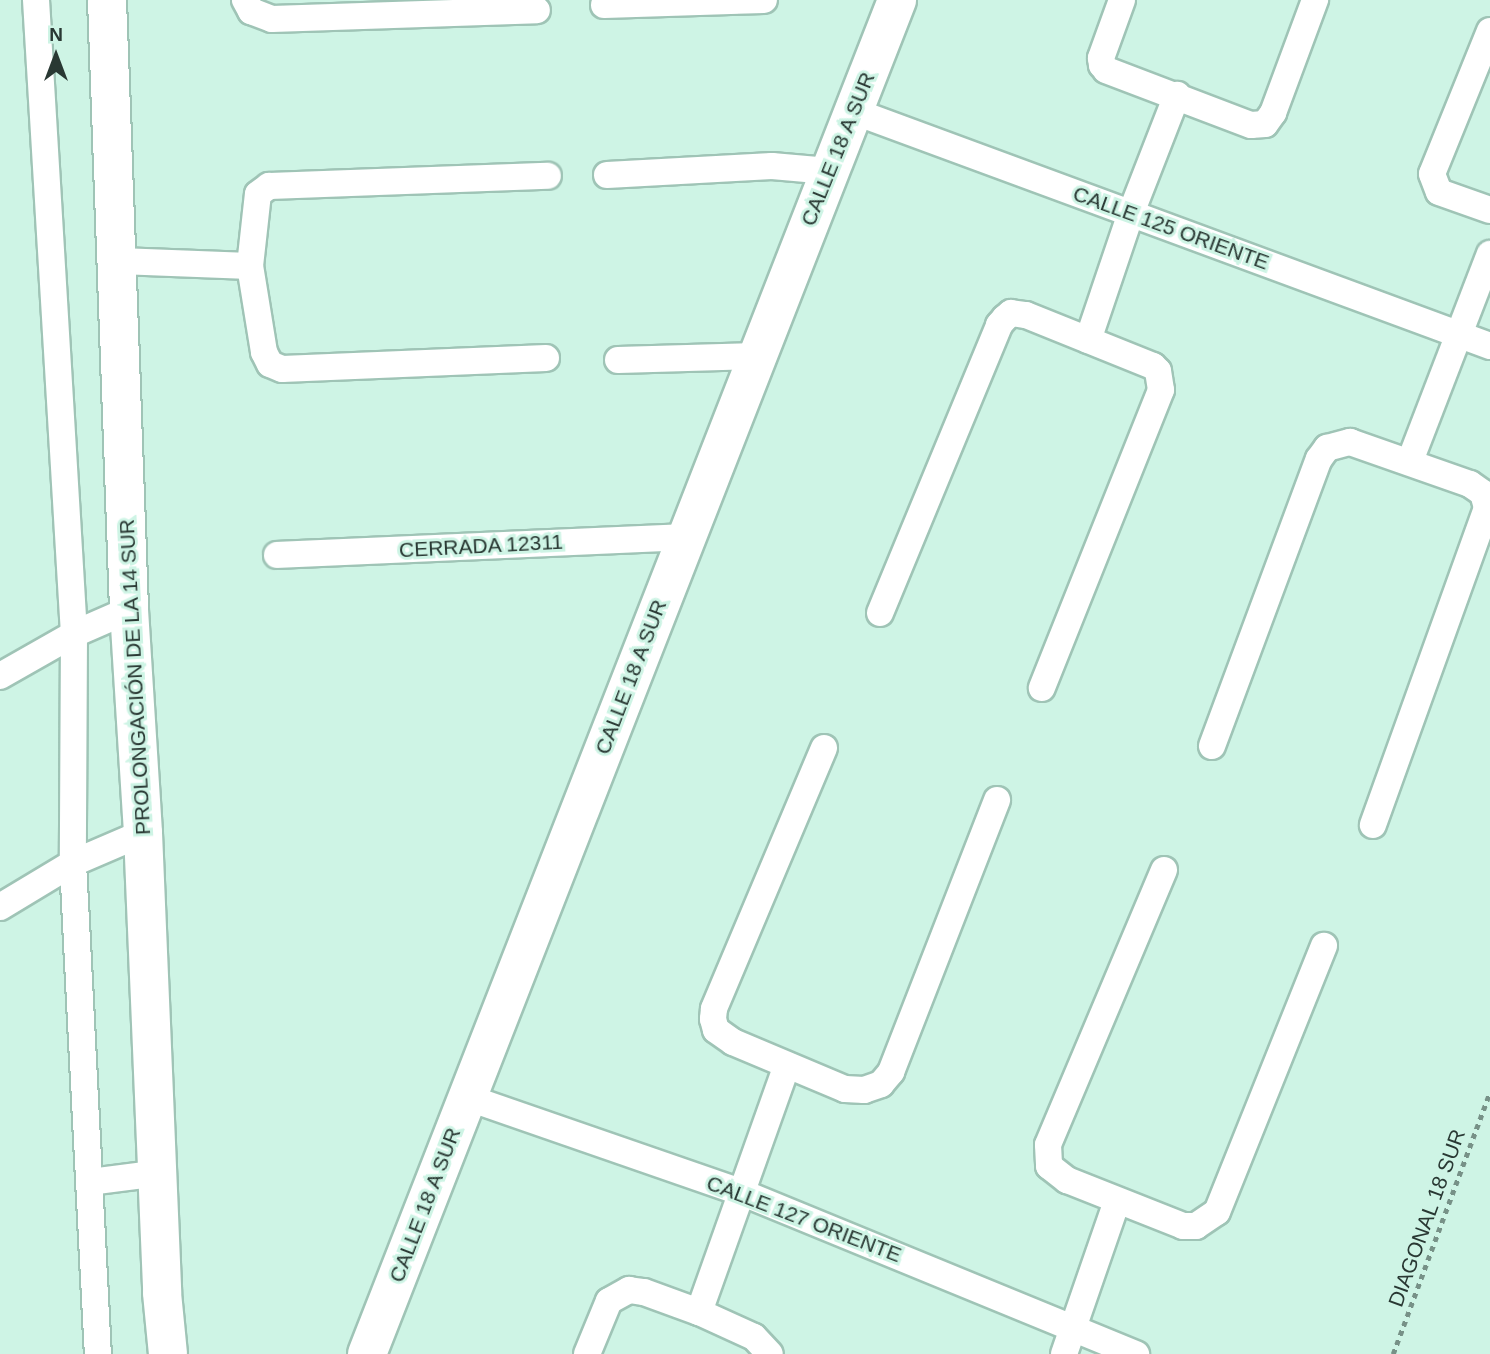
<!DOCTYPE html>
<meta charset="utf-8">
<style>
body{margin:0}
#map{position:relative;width:1490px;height:1354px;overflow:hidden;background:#cef4e5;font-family:Helvetica,sans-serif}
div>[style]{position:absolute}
.path>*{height:4.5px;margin-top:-2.25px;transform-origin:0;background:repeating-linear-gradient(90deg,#779187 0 5px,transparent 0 10px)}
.roads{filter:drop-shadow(2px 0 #9fc4b6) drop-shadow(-2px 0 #9fc4b6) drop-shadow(0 2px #9fc4b6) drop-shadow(0 -2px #9fc4b6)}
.street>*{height:26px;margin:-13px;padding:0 13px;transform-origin:13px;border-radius:13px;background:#fff}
.secondary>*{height:38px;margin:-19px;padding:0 19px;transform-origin:19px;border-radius:19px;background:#fff}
span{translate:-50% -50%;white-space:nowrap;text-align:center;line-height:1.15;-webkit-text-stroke:6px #cef4e5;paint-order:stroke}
.street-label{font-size:21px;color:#293833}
.north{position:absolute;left:21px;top:21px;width:70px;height:70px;-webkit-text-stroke:5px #cef4e5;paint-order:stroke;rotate:0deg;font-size:19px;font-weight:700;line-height:28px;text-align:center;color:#293833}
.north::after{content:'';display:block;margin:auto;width:24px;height:32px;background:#293833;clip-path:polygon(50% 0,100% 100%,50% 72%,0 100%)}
</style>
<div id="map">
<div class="path">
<i style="left:1393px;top:1354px;width:279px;rotate:-69.7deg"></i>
</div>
<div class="roads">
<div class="street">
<i style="left:36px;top:0;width:635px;rotate:86.57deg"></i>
<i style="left:74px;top:634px;width:229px;rotate:90.3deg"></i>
<i style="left:73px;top:863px;width:492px;rotate:87.1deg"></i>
<i style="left:245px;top:0;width:13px;rotate:61deg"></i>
<i style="left:251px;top:11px;width:22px;rotate:21deg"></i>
<i style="left:272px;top:19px;width:265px;rotate:-1.9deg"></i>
<i style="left:1122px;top:0;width:62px;rotate:109.9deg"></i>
<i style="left:1101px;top:58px;width:7px;rotate:82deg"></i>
<i style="left:1102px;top:65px;width:6px;rotate:51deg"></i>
<i style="left:1106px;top:70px;width:155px;rotate:20.8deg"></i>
<i style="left:1251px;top:125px;width:14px;rotate:-4deg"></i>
<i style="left:1265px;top:124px;width:14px;rotate:-54deg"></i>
<i style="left:1273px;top:113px;width:121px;rotate:-69.6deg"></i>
<i style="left:604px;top:5px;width:160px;rotate:-1.8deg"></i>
<i style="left:1490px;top:31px;width:154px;rotate:112.1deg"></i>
<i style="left:1432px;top:174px;width:19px;rotate:69deg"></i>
<i style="left:1439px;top:192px;width:54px;rotate:19.4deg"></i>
<i style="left:853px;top:111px;width:679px;rotate:20.25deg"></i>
<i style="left:607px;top:175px;width:165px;rotate:-3.1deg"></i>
<i style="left:772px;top:166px;width:57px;rotate:5deg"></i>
<i style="left:119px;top:261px;width:131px;rotate:2.2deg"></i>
<i style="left:1088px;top:340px;width:134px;rotate:-71.3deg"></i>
<i style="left:1131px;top:213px;width:127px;rotate:-68.7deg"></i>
<i style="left:546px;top:358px;width:264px;rotate:177.6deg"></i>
<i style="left:282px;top:369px;width:13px;rotate:-157deg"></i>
<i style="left:270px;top:364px;width:13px;rotate:-117deg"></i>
<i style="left:264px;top:352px;width:87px;rotate:-99.2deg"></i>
<i style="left:250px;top:266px;width:72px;rotate:-83.7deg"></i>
<i style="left:258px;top:194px;width:14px;rotate:-36deg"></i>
<i style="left:269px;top:186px;width:279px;rotate:-2.1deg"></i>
<i style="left:618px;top:360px;width:139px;rotate:-1.6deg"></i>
<i style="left:1410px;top:461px;width:222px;rotate:-68.9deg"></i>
<i style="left:277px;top:555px;width:409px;rotate:-2.5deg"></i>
<i style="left:880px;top:613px;width:312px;rotate:-67.5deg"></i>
<i style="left:999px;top:325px;width:9px;rotate:-49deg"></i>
<i style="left:1005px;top:318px;width:8px;rotate:-40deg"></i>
<i style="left:1011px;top:313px;width:15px;rotate:8deg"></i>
<i style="left:1026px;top:315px;width:137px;rotate:21.9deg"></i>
<i style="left:1153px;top:366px;width:7px;rotate:45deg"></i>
<i style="left:1158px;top:371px;width:19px;rotate:81deg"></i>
<i style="left:1161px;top:390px;width:321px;rotate:111.8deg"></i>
<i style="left:0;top:676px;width:85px;rotate:-29.6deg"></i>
<i style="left:74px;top:634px;width:60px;rotate:-23.6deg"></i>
<i style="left:1212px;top:746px;width:306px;rotate:-69.6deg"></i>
<i style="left:1319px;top:459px;width:14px;rotate:-54deg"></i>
<i style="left:1327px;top:448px;width:24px;rotate:-15deg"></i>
<i style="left:1350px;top:442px;width:127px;rotate:19.3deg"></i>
<i style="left:1470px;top:484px;width:16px;rotate:35deg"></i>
<i style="left:1483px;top:493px;width:16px;rotate:75deg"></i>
<i style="left:1487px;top:508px;width:337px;rotate:109.8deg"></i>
<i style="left:824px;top:748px;width:283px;rotate:112.9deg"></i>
<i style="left:714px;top:1009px;width:10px;rotate:96deg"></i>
<i style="left:713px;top:1019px;width:11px;rotate:75deg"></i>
<i style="left:716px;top:1030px;width:21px;rotate:35deg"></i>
<i style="left:733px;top:1042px;width:121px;rotate:22.8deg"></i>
<i style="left:845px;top:1089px;width:19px;rotate:3deg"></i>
<i style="left:864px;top:1090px;width:18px;rotate:-19deg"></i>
<i style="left:881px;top:1084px;width:16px;rotate:-50deg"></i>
<i style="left:891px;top:1072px;width:292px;rotate:-68.7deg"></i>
<i style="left:1164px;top:870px;width:298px;rotate:112.9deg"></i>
<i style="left:1048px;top:1145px;width:21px;rotate:87deg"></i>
<i style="left:1049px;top:1166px;width:23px;rotate:38deg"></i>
<i style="left:1067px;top:1180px;width:125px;rotate:21.6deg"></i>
<i style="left:1183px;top:1226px;width:13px"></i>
<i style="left:1196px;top:1226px;width:25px;rotate:-34deg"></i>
<i style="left:1217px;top:1212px;width:287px;rotate:-68.1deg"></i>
<i style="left:0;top:907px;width:85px;rotate:-31.1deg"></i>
<i style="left:73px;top:863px;width:76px;rotate:-23.2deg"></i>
<i style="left:466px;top:1097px;width:293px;rotate:19.1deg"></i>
<i style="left:743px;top:1193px;width:425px;rotate:22.3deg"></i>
<i style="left:90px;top:1182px;width:70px;rotate:-7.4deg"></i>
<i style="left:699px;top:1312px;width:260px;rotate:-70.4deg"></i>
<i style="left:587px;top:1354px;width:57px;rotate:-67.5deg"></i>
<i style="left:609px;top:1301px;width:23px;rotate:-29deg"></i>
<i style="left:629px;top:1290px;width:15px;rotate:8deg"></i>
<i style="left:644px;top:1292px;width:59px;rotate:20deg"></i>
<i style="left:699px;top:1312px;width:60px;rotate:24.4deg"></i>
<i style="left:754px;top:1337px;width:23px;rotate:47deg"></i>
<i style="left:1064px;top:1354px;width:162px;rotate:-70.9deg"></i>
</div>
<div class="secondary">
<i style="left:107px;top:0;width:610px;rotate:87.93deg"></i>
<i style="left:129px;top:610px;width:223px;rotate:86.4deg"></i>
<i style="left:143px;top:833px;width:460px;rotate:87.6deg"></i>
<i style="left:162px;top:1293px;width:61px;rotate:84.4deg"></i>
<i style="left:367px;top:1354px;width:1454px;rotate:-68.62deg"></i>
</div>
</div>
<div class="street-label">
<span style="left:838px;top:149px;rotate:-68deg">CALLE 18 A SUR</span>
<span style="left:1171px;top:228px;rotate:20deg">CALLE 125 ORIENTE</span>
<span style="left:481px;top:546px;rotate:-3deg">CERRADA 12311</span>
<span style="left:135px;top:677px;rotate:-93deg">PROLONGACIÓN DE LA 14 SUR</span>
<span style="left:631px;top:677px;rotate:-69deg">CALLE 18 A SUR</span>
<span style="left:425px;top:1205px;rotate:-69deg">CALLE 18 A SUR</span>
<span style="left:1427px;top:1218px;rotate:-70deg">DIAGONAL 18 SUR</span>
<span style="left:804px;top:1219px;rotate:21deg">CALLE 127 ORIENTE</span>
</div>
<div class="north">N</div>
</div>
